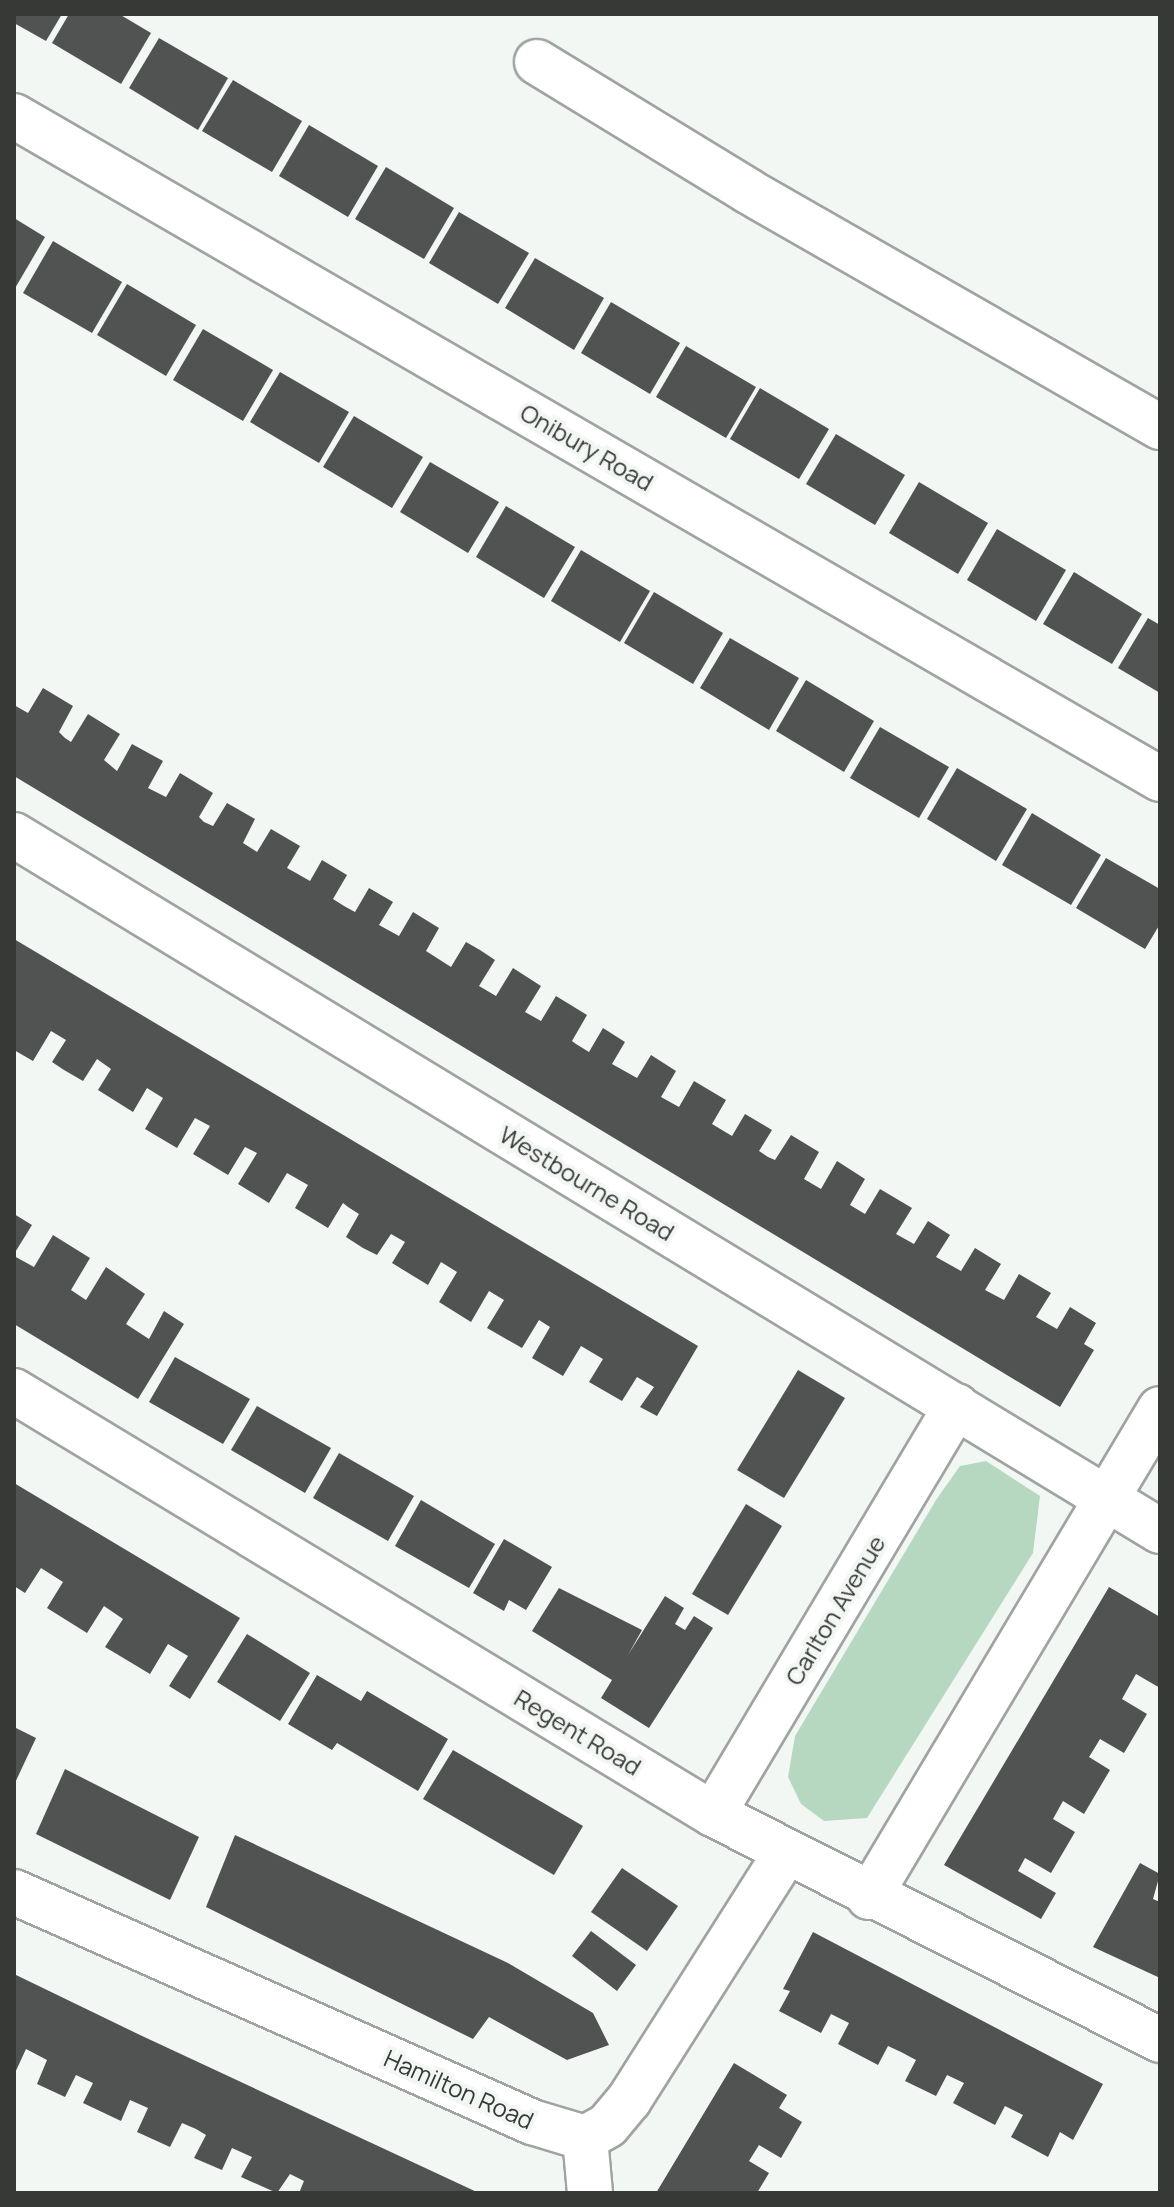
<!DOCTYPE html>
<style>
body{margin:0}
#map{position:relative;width:1174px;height:2207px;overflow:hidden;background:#f3f7f4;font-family:Manrope,sans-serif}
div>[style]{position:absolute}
.green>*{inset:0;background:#b6d8c1}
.building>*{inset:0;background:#505351}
.roads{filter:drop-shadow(2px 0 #9fa4a1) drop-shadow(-2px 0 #9fa4a1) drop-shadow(0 2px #9fa4a1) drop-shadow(0 -2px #9fa4a1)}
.minor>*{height:44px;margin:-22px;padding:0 22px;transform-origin:22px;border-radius:22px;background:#fff}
span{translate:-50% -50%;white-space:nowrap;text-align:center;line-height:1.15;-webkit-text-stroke:8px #f3f7f4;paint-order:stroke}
.street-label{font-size:24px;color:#373937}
.frame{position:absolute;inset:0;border:16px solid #373937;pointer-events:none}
</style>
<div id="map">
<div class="green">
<i style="clip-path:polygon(986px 1461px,1040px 1496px,1033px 1553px,867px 1818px,824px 1821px,801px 1804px,788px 1777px,795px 1736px,936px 1500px,960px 1466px)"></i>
</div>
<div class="building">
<i style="clip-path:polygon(14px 14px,62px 14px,46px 41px,14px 23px)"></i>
<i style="clip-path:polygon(69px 14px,119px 14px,151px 33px,121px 84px,52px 43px)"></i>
<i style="clip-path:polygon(159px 38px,228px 78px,198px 130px,129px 88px)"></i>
<i style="clip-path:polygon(233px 80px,302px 121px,272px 172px,202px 131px)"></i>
<i style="clip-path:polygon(309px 125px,378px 166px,348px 217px,279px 176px)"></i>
<i style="clip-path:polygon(386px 167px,454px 208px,424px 259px,355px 219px)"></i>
<i style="clip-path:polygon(459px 212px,529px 253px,498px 304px,429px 263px)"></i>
<i style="clip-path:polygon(14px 218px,45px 237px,14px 290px)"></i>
<i style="clip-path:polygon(53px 241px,122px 282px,92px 333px,23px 293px)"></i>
<i style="clip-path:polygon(535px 258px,604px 298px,574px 350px,505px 308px)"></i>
<i style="clip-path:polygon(127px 284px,196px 325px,166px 376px,97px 335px)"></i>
<i style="clip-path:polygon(611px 302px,680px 343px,650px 394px,581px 353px)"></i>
<i style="clip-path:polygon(203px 329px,273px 370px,243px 421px,173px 380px)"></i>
<i style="clip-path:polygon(686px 346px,756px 387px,726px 438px,656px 397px)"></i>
<i style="clip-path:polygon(280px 372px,349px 412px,319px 463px,250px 422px)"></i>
<i style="clip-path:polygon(760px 388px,829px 429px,799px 479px,730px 439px)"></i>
<i style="clip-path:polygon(354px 416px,423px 457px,392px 508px,323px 467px)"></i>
<i style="clip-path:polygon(836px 434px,905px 475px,875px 525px,806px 484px)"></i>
<i style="clip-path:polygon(430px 462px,499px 502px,468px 553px,400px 512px)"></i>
<i style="clip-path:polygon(919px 482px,988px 523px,958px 574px,889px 533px)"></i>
<i style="clip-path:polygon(506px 506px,575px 547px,544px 598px,476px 557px)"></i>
<i style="clip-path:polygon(997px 529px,1066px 570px,1036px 621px,967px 580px)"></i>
<i style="clip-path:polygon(581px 550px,650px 591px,620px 642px,551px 601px)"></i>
<i style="clip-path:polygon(1074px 572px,1142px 614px,1112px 664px,1043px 624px)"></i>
<i style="clip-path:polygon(654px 592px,723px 633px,693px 684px,624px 643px)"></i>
<i style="clip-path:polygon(1148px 618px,1160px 625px,1160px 693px,1118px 668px)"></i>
<i style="clip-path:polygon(730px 638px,799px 678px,769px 730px,700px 688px)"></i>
<i style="clip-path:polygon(806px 680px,874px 721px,844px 772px,776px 731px)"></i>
<i style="clip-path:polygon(43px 688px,73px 706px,59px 732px,65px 738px,71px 742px,88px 714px,120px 734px,104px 760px,117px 771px,132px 744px,163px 761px,148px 788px,166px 797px,180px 773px,213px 793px,199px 817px,204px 822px,213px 826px,227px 803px,255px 819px,243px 843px,257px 852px,271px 829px,300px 846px,287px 868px,296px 873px,310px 881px,322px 860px,347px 875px,333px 899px,344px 906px,355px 912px,369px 888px,393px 902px,379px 925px,399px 936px,413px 912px,439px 928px,426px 951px,451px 967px,466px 942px,480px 950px,495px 960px,479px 986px,496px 996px,513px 968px,541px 986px,525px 1012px,541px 1021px,556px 996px,587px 1015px,572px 1041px,576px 1044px,589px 1052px,603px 1028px,625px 1042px,612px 1064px,637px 1078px,651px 1055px,676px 1071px,661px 1097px,679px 1107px,694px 1081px,726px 1100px,712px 1124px,732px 1136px,745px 1114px,772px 1130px,759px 1151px,768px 1157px,775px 1160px,791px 1135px,819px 1152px,804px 1179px,821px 1189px,837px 1161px,865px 1179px,850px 1205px,865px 1214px,880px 1189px,912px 1208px,896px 1234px,914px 1244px,928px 1221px,950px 1235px,936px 1257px,961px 1271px,975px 1248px,1001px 1264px,985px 1290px,1004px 1300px,1019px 1274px,1051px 1293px,1036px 1317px,1057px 1329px,1070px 1307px,1096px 1323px,1084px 1344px,1094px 1350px,1060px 1407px,14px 776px,14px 705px,28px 713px)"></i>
<i style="clip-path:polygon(880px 727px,949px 767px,919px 818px,850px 778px)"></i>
<i style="clip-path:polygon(957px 768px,1027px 809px,996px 861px,927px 819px)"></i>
<i style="clip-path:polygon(1032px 813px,1101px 855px,1071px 905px,1002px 865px)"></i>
<i style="clip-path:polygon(1106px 858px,1160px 889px,1160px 924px,1145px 949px,1076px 908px)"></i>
<i style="clip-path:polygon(14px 939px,698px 1346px,657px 1416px,640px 1407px,654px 1387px,637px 1377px,622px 1401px,589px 1382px,603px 1359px,581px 1346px,563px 1376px,532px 1358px,550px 1327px,539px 1320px,522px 1348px,487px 1328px,504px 1300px,489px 1291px,471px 1322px,439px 1302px,457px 1272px,441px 1262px,428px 1285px,392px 1263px,405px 1242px,391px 1234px,377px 1255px,363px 1248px,346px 1237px,359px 1214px,348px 1207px,343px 1203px,328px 1228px,295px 1208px,308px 1185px,287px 1173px,269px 1203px,238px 1184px,257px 1153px,245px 1147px,228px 1175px,193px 1154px,210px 1126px,195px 1118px,177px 1148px,145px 1129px,163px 1098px,147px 1088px,133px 1112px,98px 1090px,111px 1069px,97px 1059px,83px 1081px,64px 1070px,52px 1062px,66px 1040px,51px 1031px,33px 1061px,14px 1050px)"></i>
<i style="clip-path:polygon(14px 1214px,32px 1225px,14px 1254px)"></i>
<i style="clip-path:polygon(53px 1235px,90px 1258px,71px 1290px,86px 1300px,106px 1267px,145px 1294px,126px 1324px,149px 1339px,164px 1311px,184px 1324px,138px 1399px,14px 1324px,14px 1256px,34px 1267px)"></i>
<i style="clip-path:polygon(175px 1357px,250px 1399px,223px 1444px,149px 1402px)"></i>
<i style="clip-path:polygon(798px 1370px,845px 1398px,784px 1498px,737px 1470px)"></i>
<i style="clip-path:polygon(257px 1406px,331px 1448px,305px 1493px,231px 1450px)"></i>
<i style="clip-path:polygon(339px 1453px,414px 1496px,388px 1541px,313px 1498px)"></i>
<i style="clip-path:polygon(14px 1483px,240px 1618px,190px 1699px,169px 1686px,188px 1656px,168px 1644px,150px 1674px,105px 1647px,123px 1619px,104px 1606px,87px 1633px,47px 1608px,63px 1582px,41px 1568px,25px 1593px,14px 1586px)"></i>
<i style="clip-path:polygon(421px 1500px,495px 1544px,469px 1588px,395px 1546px)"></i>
<i style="clip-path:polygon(746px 1504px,782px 1526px,728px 1615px,692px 1594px)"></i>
<i style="clip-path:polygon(504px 1539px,552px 1567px,526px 1610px,509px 1600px,504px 1611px,473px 1593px)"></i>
<i style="clip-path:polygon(1109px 1587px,1160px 1617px,1160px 1688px,1136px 1674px,1122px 1699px,1147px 1714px,1124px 1753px,1100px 1739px,1094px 1749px,1089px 1757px,1110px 1770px,1084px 1814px,1063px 1801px,1053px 1819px,1075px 1832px,1051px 1873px,1025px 1858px,1018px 1871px,1056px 1893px,1041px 1919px,944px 1865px)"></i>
<i style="clip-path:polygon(559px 1588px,642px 1630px,628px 1655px,665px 1596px,684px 1608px,675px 1624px,685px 1630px,694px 1616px,713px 1628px,649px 1728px,601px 1698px,612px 1680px,532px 1631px)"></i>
<i style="clip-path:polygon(247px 1634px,310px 1673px,280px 1721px,217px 1682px)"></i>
<i style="clip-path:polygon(317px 1675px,361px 1701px,367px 1691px,448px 1739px,418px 1791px,337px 1743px,332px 1750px,288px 1724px)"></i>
<i style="clip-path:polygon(14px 1727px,36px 1738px,14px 1785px)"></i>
<i style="clip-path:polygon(453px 1750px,583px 1826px,554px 1875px,423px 1799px)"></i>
<i style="clip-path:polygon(65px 1769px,199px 1837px,170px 1900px,36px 1834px)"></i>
<i style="clip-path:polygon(235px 1835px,508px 1963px,593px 2013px,609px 2045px,567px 2060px,489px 2017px,473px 2039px,206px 1907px)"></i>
<i style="clip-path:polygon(1140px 1863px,1160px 1874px,1153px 1899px,1160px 1902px,1160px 1978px,1093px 1947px)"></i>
<i style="clip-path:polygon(622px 1868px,678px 1906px,647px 1951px,591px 1912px)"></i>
<i style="clip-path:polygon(591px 1931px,636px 1965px,617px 1991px,572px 1956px)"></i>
<i style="clip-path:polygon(813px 1932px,1103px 2084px,1073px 2140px,1060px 2132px,1048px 2157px,1011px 2137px,1023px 2115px,1005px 2106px,995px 2125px,953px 2103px,964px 2083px,947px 2075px,936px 2096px,905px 2081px,916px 2060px,901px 2052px,888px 2046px,878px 2065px,838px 2044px,849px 2023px,831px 2014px,821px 2033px,779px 2011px,790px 1991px,783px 1989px)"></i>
<i style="clip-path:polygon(14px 1974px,140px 2035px,479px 2193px,299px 2193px,304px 2181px,290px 2174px,277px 2193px,241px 2177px,252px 2157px,232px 2148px,222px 2170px,194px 2158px,206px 2135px,196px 2129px,182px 2123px,170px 2147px,137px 2132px,148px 2108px,130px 2100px,121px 2121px,83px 2103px,93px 2083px,76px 2075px,65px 2097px,37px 2084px,47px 2060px,26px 2049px,14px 2075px)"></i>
<i style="clip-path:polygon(734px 2063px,787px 2095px,779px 2108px,802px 2122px,781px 2158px,759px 2145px,749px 2161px,769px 2173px,757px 2193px,656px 2193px)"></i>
</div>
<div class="roads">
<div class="minor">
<i style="left:537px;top:62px;width:247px;rotate:31.4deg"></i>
<i style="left:748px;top:191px;width:475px;rotate:29.8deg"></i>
<i style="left:14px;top:116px;width:1324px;rotate:30.05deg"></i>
<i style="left:14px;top:835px;width:1341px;rotate:31.27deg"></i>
<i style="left:14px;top:1391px;width:817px;rotate:31.18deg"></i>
<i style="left:713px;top:1814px;width:501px;rotate:26.82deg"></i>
<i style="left:713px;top:1814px;width:475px;rotate:-59.2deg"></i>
<i style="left:14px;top:1892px;width:567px;rotate:23.94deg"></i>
<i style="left:532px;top:2122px;width:55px;rotate:16.8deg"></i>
<i style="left:585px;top:2138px;width:26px;rotate:-29deg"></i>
<i style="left:608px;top:2125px;width:33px;rotate:-50deg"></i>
<i style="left:629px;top:2100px;width:293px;rotate:-57.6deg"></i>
<i style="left:869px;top:1897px;width:568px;rotate:-59.19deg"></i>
<i style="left:585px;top:2138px;width:55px;rotate:84.8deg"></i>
</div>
</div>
<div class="street-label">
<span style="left:587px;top:447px;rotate:30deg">Onibury Road</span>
<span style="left:587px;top:1183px;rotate:31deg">Westbourne Road</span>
<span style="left:835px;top:1610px;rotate:-59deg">Carlton Avenue</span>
<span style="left:578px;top:1732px;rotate:31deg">Regent Road</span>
<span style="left:459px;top:2089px;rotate:24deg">Hamilton Road</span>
</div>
<div class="frame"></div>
</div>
